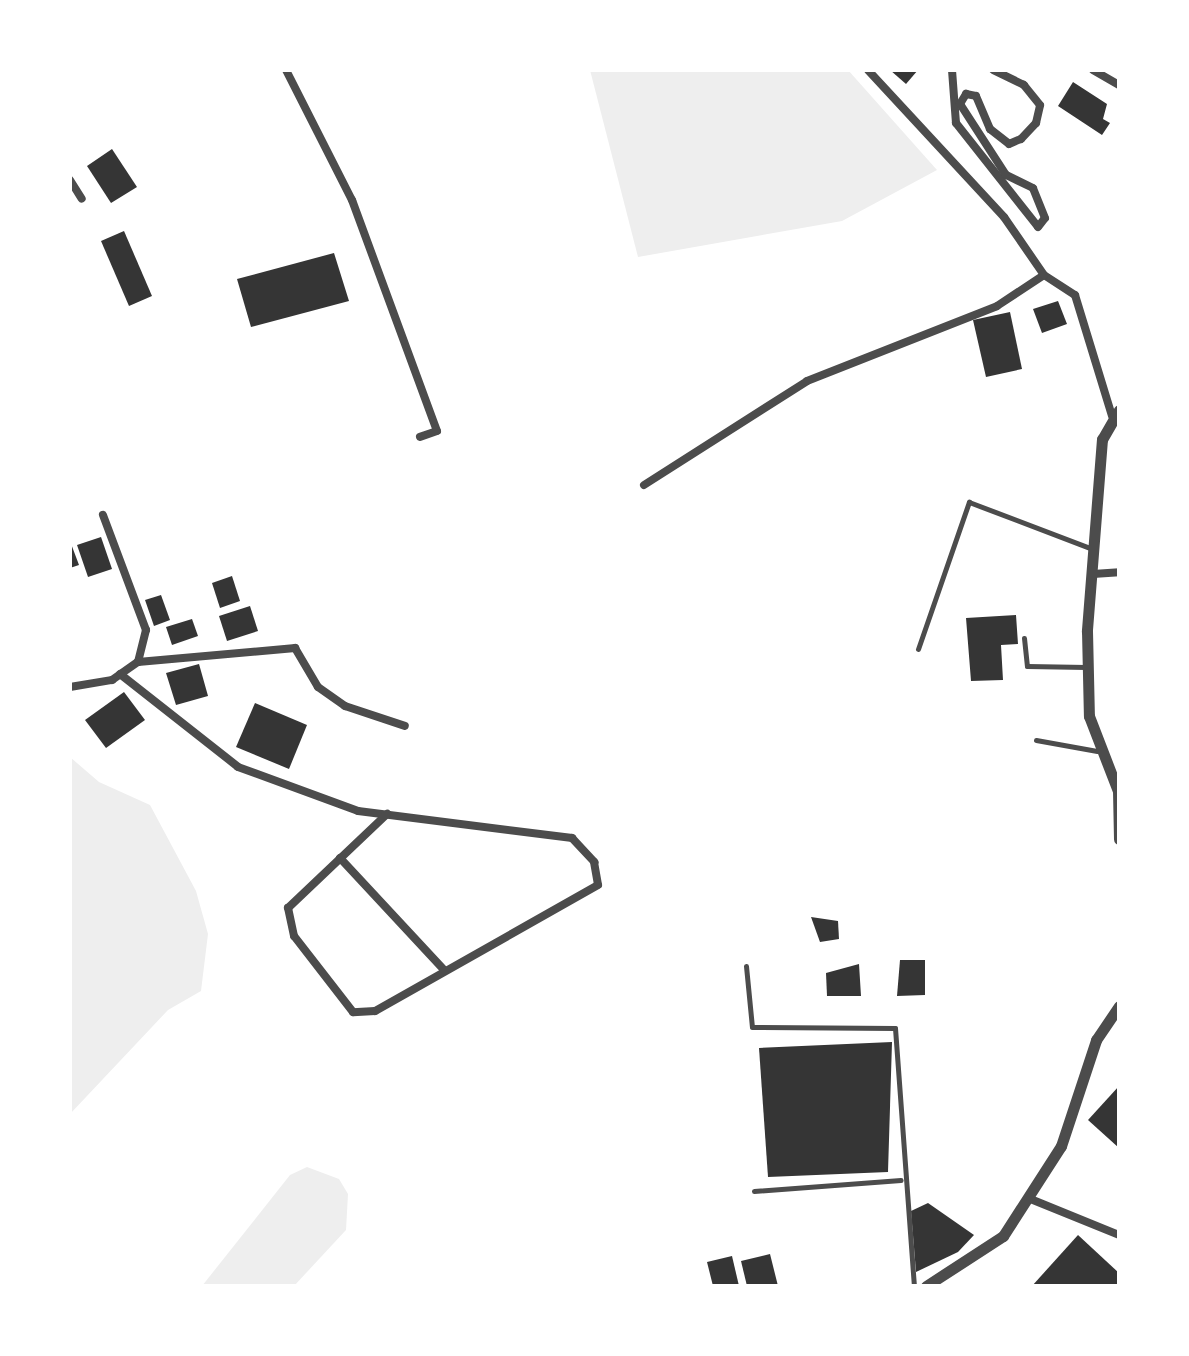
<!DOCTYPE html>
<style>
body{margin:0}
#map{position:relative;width:1189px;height:1356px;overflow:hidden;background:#fff;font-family:"DejaVu Sans",sans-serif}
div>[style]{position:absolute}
.green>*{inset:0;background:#eee}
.building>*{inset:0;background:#353535}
.service>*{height:5px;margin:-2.5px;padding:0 2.5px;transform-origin:2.5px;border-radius:2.5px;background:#4c4c4c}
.minor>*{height:8px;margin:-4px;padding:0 4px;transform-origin:4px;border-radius:4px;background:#4c4c4c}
.tertiary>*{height:11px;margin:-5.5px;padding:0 5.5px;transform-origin:5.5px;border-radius:5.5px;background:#4c4c4c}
span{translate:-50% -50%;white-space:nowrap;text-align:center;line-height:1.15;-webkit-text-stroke:8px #fff;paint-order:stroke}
.frame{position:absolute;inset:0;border:72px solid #fff;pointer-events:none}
</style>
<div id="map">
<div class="green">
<i style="clip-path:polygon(590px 70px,848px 70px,937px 170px,842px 221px,638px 257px)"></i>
<i style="clip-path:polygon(70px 757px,99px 782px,150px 805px,196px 891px,208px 934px,201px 991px,168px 1010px,70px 1114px)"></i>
<i style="clip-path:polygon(307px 1167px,339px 1179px,348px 1194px,346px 1230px,294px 1286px,202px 1286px,290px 1175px)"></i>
</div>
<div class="building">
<i style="clip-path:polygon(890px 70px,918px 70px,906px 84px)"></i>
<i style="clip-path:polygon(1073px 82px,1107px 104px,1103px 119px,1110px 123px,1102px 135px,1058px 106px)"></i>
<i style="clip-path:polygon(112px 149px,137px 187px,111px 203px,87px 166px)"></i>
<i style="clip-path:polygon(124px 231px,152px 296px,129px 306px,101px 241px)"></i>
<i style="clip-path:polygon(334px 253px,349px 301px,251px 327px,237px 279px)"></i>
<i style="clip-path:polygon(1058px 301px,1067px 324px,1042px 333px,1033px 309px)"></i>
<i style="clip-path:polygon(1010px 312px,1022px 369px,986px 377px,973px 320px)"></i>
<i style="clip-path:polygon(101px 537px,112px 569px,88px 577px,77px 545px)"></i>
<i style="clip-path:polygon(70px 541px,79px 565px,70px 568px)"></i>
<i style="clip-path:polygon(232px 576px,240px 601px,220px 608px,212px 583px)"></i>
<i style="clip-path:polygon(161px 595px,170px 620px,154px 626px,145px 600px)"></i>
<i style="clip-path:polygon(250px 606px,258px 631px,227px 641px,219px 616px)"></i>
<i style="clip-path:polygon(1016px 615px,1018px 644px,1001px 645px,1003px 680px,971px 681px,966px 618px)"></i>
<i style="clip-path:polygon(192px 619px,198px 636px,172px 645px,166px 627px)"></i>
<i style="clip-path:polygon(199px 664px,208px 696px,176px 705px,166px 673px)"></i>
<i style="clip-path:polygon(124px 692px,145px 720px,106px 748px,85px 720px)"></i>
<i style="clip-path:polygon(255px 703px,307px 725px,289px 769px,236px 747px)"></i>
<i style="clip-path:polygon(811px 917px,838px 921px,839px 939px,820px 942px)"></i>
<i style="clip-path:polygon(900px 960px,925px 960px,925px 995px,897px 996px)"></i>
<i style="clip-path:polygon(859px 964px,861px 996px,827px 996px,826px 973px)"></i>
<i style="clip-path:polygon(892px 1042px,888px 1172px,768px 1177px,759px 1048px)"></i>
<i style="clip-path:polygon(1119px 1086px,1119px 1148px,1088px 1120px)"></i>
<i style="clip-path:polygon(928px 1203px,974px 1235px,958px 1252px,916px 1272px,911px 1211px)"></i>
<i style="clip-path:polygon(1078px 1235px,1119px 1273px,1119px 1286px,1032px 1286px)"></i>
<i style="clip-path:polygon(770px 1254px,778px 1286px,747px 1286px,741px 1261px)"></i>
<i style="clip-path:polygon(732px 1256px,739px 1286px,713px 1286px,707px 1262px)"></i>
</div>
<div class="service">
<i style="left:1024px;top:638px;width:28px;rotate:84deg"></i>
<i style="left:1027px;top:666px;width:59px;rotate:1deg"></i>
<i style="left:918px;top:649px;width:156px;rotate:-70.9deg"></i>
<i style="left:969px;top:502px;width:129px;rotate:20.8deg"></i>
<i style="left:1036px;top:740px;width:62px;rotate:10.2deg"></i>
<i style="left:746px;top:966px;width:61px;rotate:84.4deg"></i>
<i style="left:752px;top:1027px;width:143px;rotate:0.4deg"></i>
<i style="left:895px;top:1028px;width:259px;rotate:85.8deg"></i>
<i style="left:754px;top:1191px;width:147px;rotate:-4.3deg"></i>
</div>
<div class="minor">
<i style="left:286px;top:70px;width:146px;rotate:63.1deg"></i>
<i style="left:352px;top:200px;width:246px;rotate:69.8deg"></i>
<i style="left:437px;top:431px;width:18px;rotate:161deg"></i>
<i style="left:952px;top:70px;width:53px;rotate:85.7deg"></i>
<i style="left:956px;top:123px;width:132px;rotate:51.7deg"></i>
<i style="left:1038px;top:227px;width:11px;rotate:-52deg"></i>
<i style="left:1045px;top:218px;width:32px;rotate:-112deg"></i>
<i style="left:1033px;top:188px;width:30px;rotate:-154deg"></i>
<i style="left:1006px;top:175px;width:85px;rotate:-122.9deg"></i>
<i style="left:960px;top:104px;width:12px;rotate:-59deg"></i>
<i style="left:966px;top:94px;width:10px;rotate:11deg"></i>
<i style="left:976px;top:96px;width:36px;rotate:67deg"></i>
<i style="left:990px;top:129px;width:24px;rotate:38deg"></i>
<i style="left:1009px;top:144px;width:13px;rotate:-23deg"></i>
<i style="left:1021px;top:139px;width:22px;rotate:-47deg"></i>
<i style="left:1036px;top:123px;width:18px;rotate:-77deg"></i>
<i style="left:1040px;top:105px;width:26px;rotate:-129deg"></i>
<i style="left:1024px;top:85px;width:34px;rotate:-154deg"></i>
<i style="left:1093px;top:70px;width:30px;rotate:30deg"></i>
<i style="left:70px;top:180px;width:22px;rotate:58deg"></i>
<i style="left:1044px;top:275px;width:37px;rotate:33deg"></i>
<i style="left:1075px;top:295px;width:127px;rotate:73deg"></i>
<i style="left:644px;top:485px;width:193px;rotate:-32.5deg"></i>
<i style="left:807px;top:381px;width:204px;rotate:-21.5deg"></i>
<i style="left:997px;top:306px;width:56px;rotate:-33.4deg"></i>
<i style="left:1044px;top:275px;width:70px;rotate:-124.6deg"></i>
<i style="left:1004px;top:217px;width:200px;rotate:-132.8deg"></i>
<i style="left:1093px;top:574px;width:26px;rotate:-4deg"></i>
<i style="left:138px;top:662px;width:158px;rotate:-5.1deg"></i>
<i style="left:295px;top:648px;width:45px;rotate:59.5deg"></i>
<i style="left:318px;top:687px;width:33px;rotate:35deg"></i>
<i style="left:345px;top:706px;width:63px;rotate:18.4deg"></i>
<i style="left:120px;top:674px;width:150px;rotate:38.2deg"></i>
<i style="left:238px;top:767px;width:128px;rotate:20.1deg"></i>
<i style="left:358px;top:811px;width:216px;rotate:7.2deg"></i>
<i style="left:572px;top:838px;width:33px;rotate:47deg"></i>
<i style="left:594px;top:862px;width:23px;rotate:80deg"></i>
<i style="left:598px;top:885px;width:256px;rotate:150.5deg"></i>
<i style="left:375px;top:1011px;width:22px;rotate:177deg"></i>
<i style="left:353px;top:1012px;width:96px;rotate:-127.8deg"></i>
<i style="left:294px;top:936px;width:29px;rotate:-102deg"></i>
<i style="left:288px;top:908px;width:137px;rotate:-43.5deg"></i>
<i style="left:70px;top:687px;width:43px;rotate:-9.5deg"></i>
<i style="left:112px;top:680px;width:32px;rotate:-35deg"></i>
<i style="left:138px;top:662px;width:33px;rotate:-76deg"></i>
<i style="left:146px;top:630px;width:123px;rotate:-110.5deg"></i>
<i style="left:340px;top:858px;width:154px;rotate:47.1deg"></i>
<i style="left:1028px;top:1198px;width:98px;rotate:22.1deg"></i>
</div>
<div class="tertiary">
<i style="left:1119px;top:410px;width:34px;rotate:120deg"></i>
<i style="left:1102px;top:439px;width:193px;rotate:94.5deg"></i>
<i style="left:1087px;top:631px;width:85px;rotate:88.7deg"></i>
<i style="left:1089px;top:716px;width:80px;rotate:68.9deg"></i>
<i style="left:1118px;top:791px;width:48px;rotate:88.8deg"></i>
<i style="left:926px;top:1286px;width:92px;rotate:-33deg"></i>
<i style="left:1003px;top:1236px;width:107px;rotate:-57.2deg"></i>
<i style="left:1061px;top:1146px;width:112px;rotate:-71.7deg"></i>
<i style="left:1096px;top:1040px;width:41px;rotate:-55.9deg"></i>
</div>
<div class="frame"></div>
</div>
